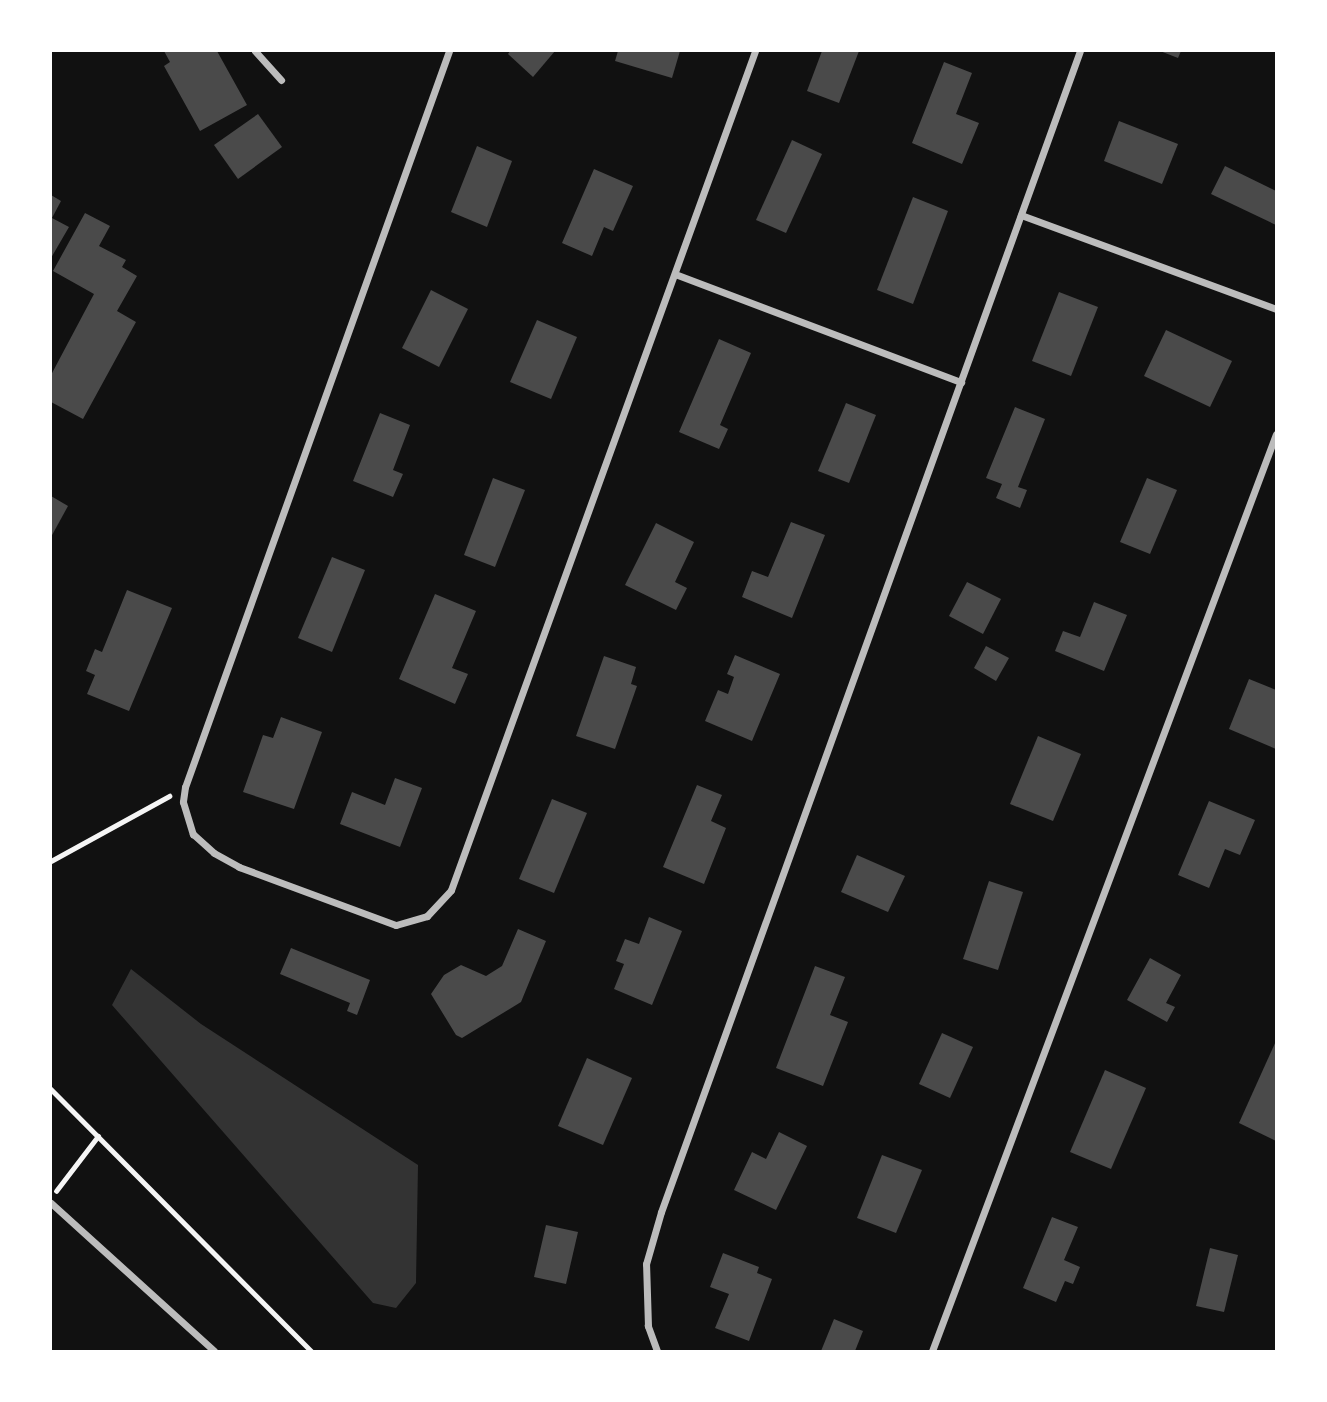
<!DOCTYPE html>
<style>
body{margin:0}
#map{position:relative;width:1327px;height:1402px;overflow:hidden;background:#111;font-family:"Titillium Web",sans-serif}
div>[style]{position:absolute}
.water>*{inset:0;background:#333}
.building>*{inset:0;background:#4a4a4a}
.path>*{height:4.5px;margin:-2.25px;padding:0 2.25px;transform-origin:2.25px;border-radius:2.25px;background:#f5f5f5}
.minor>*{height:7px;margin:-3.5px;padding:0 3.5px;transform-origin:3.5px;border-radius:3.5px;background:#bcbcbc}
span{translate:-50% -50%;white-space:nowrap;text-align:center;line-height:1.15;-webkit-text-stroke:7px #fff;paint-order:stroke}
.frame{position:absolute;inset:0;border:52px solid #fff;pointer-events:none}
</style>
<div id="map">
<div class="water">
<i style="clip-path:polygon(131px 969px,201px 1024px,418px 1165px,416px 1283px,396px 1308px,373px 1303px,112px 1005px)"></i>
</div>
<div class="building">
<i style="clip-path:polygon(164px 51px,217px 51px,247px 105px,200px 131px,164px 66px,170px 62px)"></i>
<i style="clip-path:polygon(510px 51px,555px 51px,533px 77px,508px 54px)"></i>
<i style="clip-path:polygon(618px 51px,680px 51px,672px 78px,615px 61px)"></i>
<i style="clip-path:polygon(822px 51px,859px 51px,839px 103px,807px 91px)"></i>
<i style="clip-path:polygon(1160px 51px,1181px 51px,1178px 58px)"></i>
<i style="clip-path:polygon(944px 62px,972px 73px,956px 114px,979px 123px,962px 164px,912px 143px)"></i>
<i style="clip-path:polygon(258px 114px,282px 147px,238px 179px,214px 145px)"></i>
<i style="clip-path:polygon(1119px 121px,1178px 144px,1162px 184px,1104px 161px)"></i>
<i style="clip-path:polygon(792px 140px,822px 154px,786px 233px,756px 220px)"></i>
<i style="clip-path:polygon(477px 146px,512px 161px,487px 227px,451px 212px)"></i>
<i style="clip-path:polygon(1225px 166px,1276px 191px,1276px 225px,1211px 194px)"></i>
<i style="clip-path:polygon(594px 169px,633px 186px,613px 231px,604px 227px,592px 256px,562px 243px)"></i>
<i style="clip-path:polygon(51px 195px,61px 201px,52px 218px,69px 227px,51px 258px)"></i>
<i style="clip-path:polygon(913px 197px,948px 211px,913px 304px,877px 290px)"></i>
<i style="clip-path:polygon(85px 213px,110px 226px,99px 246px,126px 260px,122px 267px,137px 276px,117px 311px,136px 322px,83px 419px,51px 402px,51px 375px,94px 294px,53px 271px)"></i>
<i style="clip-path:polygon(431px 290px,468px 309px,439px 367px,402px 348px)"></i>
<i style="clip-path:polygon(1059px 292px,1098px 307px,1071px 376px,1032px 361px)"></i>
<i style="clip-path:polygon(537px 320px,577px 337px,551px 399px,510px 382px)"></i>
<i style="clip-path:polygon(1166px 330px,1232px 361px,1210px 407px,1144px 376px)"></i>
<i style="clip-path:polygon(719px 339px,751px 353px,720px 425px,728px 429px,719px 449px,679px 432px)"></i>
<i style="clip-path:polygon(846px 403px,876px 415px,849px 483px,818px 471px)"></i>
<i style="clip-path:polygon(1015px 407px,1045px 419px,1018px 487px,1027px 490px,1020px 508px,996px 498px,1002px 484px,986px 478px)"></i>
<i style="clip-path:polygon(380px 413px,410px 425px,393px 470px,403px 474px,393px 497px,353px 481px)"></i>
<i style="clip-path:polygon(493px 478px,525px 490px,495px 567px,464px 555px)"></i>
<i style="clip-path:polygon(1147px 478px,1177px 490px,1150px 554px,1120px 542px)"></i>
<i style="clip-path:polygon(51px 496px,68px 506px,51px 537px)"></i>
<i style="clip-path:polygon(791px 522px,825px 535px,792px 618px,742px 597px,752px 571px,768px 577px)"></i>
<i style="clip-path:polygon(656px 523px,694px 542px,675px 582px,687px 588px,676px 610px,625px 585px)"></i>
<i style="clip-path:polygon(332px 557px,365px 570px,332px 652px,298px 638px)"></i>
<i style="clip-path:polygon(967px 582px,1001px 599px,983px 634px,949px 616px)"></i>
<i style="clip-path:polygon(127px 590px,172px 608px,129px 711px,87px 694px,95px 675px,86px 671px,95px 649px,102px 652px)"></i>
<i style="clip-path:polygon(435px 594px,476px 611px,452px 668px,468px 674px,455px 704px,399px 679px)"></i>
<i style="clip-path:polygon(1094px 602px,1127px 615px,1104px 671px,1055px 651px,1063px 631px,1080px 637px)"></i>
<i style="clip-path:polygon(986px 646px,1009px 658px,996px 681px,974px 668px)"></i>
<i style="clip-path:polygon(735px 655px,780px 674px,752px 741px,705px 721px,718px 690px,728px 694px,734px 677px,727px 674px)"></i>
<i style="clip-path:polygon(604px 656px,636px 667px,631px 684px,637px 686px,615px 749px,576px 736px)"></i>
<i style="clip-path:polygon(1249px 679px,1276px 690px,1276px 749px,1229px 729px)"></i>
<i style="clip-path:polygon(281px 717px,322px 732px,294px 809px,243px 792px,263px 735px,273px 738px)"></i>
<i style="clip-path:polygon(1038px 736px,1081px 754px,1053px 821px,1010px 804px)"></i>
<i style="clip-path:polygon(395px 778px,422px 788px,400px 847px,340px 824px,352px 792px,385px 805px)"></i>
<i style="clip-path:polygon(697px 785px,722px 795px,711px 821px,726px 828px,704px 884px,663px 867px)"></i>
<i style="clip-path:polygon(552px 799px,587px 813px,554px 893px,519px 879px)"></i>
<i style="clip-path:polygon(1209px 801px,1255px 820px,1240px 855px,1225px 849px,1209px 888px,1178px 875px)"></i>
<i style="clip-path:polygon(857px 855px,905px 876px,888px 912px,841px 892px)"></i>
<i style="clip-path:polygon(989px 881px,1023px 892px,998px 970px,963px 959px)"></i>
<i style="clip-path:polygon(649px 917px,682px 931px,652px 1005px,614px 989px,624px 964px,616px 961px,625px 939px,639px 944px)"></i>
<i style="clip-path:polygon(518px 929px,546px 941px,521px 1002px,462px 1038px,456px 1035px,431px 994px,444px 975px,461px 965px,486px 976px,502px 966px)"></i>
<i style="clip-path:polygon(291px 948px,370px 980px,357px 1015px,347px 1011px,350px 1003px,280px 974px)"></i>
<i style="clip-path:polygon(1150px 958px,1181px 975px,1166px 1003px,1175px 1007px,1167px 1022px,1127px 1000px)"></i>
<i style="clip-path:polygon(815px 966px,845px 977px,830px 1015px,848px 1022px,823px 1086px,776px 1068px)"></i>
<i style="clip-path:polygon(942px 1033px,973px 1047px,950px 1098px,919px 1084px)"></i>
<i style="clip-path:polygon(1276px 1041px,1276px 1141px,1239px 1123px)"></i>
<i style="clip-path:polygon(587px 1058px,632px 1078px,603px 1145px,558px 1126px)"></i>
<i style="clip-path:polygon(1105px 1070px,1146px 1088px,1111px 1169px,1070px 1152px)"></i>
<i style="clip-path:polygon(779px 1132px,807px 1146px,776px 1210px,734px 1190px,752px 1152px,766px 1159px)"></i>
<i style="clip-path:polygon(882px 1155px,922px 1170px,896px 1233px,857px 1218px)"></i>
<i style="clip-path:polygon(1052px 1217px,1078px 1227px,1064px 1260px,1080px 1267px,1073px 1284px,1065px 1281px,1056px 1302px,1023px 1288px)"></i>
<i style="clip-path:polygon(546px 1225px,578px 1232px,566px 1284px,534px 1277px)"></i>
<i style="clip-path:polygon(1210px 1248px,1238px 1255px,1224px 1312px,1196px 1306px)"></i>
<i style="clip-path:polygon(723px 1253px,759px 1267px,757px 1273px,772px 1279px,749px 1341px,715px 1328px,729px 1294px,710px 1287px)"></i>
<i style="clip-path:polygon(834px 1319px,863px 1331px,855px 1351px,821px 1351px)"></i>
</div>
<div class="path">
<i style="left:51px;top:861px;width:135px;rotate:-28.8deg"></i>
<i style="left:51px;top:1089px;width:369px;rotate:45.2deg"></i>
<i style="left:56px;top:1191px;width:69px;rotate:-52.6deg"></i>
</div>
<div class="minor">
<i style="left:255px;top:51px;width:39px;rotate:48deg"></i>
<i style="left:449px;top:51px;width:782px;rotate:109.73deg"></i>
<i style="left:185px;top:787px;width:15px;rotate:98deg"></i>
<i style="left:183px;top:802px;width:34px;rotate:73deg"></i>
<i style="left:193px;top:834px;width:28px;rotate:42deg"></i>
<i style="left:214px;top:853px;width:29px;rotate:29deg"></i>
<i style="left:239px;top:867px;width:167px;rotate:20.3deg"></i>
<i style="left:396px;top:925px;width:32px;rotate:-16deg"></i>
<i style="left:427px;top:916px;width:35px;rotate:-47deg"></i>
<i style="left:451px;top:890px;width:892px;rotate:-70.08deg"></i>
<i style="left:1021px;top:215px;width:272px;rotate:20.2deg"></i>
<i style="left:675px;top:274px;width:306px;rotate:20.7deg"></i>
<i style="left:51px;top:1203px;width:220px;rotate:42.2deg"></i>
<i style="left:657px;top:1351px;width:27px;rotate:-110deg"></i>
<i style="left:648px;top:1326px;width:62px;rotate:-91.8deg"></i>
<i style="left:646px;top:1264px;width:54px;rotate:-73.9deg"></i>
<i style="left:661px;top:1212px;width:1234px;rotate:-70.16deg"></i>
<i style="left:932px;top:1351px;width:979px;rotate:-69.44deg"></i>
</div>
<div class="frame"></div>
</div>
